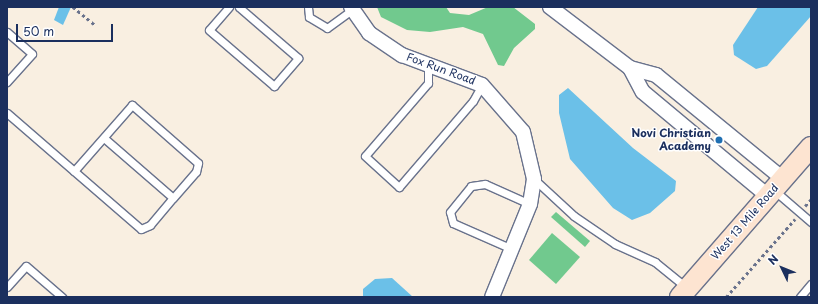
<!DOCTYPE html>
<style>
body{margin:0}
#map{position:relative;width:818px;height:304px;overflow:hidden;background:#f9efe1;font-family:"Playpen Sans",sans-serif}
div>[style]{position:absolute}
.green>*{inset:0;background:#71c98e}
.water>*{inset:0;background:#6bc0e8}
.path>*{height:2.5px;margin-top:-1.25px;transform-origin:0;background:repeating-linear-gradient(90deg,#69728c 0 3px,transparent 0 6px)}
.roads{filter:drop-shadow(1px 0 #69728c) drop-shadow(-1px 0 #69728c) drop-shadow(0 1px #69728c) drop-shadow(0 -1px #69728c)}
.lane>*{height:7px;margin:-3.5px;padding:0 3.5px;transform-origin:3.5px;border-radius:3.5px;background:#fff}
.street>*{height:14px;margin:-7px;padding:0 7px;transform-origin:7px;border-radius:7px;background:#fff}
.secondary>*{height:20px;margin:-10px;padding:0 10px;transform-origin:10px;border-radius:10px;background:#fde4d1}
.dots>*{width:11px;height:11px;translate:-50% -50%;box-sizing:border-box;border:2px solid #fff;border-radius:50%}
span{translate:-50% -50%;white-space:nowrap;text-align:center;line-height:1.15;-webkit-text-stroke:3px #fff;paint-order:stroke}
.street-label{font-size:11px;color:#1b2f5e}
.poi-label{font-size:11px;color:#1b2f5e;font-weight:700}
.right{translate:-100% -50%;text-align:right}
.frame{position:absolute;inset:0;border:8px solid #1b2f5e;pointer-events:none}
.north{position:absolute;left:762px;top:248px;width:40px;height:40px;-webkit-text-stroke:3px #fff;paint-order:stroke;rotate:313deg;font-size:11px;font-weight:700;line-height:16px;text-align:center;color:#1b2f5e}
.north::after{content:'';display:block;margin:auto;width:14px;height:18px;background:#1b2f5e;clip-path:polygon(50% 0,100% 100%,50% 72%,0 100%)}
.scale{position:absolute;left:16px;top:24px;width:97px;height:18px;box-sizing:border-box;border:2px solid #1b2f5e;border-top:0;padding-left:5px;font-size:12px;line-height:14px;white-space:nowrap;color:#1b2f5e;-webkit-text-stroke:3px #fff;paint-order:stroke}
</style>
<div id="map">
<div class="green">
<i style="clip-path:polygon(377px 7px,446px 7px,450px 13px,469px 15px,488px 7px,513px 7px,535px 24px,535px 29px,514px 48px,504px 66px,498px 65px,483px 34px,463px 27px,430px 32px,407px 30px,381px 17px)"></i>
<i style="clip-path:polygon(556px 212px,590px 241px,585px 247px,551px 217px)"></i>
<i style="clip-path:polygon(552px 233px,580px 257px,556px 284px,529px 260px)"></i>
</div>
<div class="water">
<i style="clip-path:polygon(59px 7px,71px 7px,63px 25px,54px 20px)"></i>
<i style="clip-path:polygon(758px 7px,811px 7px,811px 16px,767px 66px,756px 69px,734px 55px,733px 45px)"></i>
<i style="clip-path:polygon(568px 88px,633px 148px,676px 181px,675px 191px,650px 213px,632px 220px,613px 208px,570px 159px,559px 113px,559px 95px)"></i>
<i style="clip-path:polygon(392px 278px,413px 297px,363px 297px,363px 289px,375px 279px)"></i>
</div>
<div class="path">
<i style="left:73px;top:7px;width:28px;rotate:39deg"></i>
<i style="left:805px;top:206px;width:9px;rotate:-49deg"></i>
<i style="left:726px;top:297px;width:104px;rotate:-48.5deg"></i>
</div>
<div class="roads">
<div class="lane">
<i style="left:229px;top:7px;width:30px;rotate:131deg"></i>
<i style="left:209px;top:30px;width:86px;rotate:40.7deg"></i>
<i style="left:274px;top:86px;width:37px;rotate:-49deg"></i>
<i style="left:298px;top:58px;width:78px;rotate:-139.2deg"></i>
<i style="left:308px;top:7px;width:10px;rotate:84deg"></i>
<i style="left:309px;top:17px;width:21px;rotate:31deg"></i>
<i style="left:327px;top:28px;width:31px;rotate:-36deg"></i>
<i style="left:7px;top:32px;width:33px;rotate:41deg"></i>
<i style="left:32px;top:54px;width:38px;rotate:132deg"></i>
<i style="left:428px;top:64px;width:19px;rotate:90deg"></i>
<i style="left:428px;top:83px;width:96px;rotate:130.8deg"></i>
<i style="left:365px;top:156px;width:46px;rotate:42.4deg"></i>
<i style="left:399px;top:187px;width:113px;rotate:-49.3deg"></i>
<i style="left:473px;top:101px;width:18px;rotate:-61deg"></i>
<i style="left:7px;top:113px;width:177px;rotate:40.9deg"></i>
<i style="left:141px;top:229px;width:10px;rotate:-24deg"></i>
<i style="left:150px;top:225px;width:35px;rotate:-50deg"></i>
<i style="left:173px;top:198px;width:35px;rotate:-49deg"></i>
<i style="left:196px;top:172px;width:9px;rotate:-77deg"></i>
<i style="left:198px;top:163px;width:88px;rotate:-138.7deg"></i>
<i style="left:132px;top:105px;width:88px;rotate:131.3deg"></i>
<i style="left:104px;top:138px;width:91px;rotate:41deg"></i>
<i style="left:534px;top:179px;width:54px;rotate:42.8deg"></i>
<i style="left:574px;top:216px;width:50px;rotate:34.3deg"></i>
<i style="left:615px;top:244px;width:44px;rotate:24.2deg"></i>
<i style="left:655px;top:262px;width:40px;rotate:39deg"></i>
<i style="left:775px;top:191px;width:48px;rotate:40.7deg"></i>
<i style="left:512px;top:249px;width:64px;rotate:-156.2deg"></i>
<i style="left:453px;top:223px;width:11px;rotate:-105deg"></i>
<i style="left:450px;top:212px;width:33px;rotate:-51deg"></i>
<i style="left:471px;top:186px;width:14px;rotate:-8deg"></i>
<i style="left:485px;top:184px;width:49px;rotate:24deg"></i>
<i style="left:7px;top:287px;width:28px;rotate:-48deg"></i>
<i style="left:26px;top:266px;width:48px;rotate:40.7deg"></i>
<i style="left:800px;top:297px;width:17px;rotate:-50deg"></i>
</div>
<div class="street">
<i style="left:351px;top:7px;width:32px;rotate:55deg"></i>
<i style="left:369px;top:33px;width:40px;rotate:34deg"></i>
<i style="left:402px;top:55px;width:85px;rotate:20.6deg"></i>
<i style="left:482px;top:85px;width:62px;rotate:48.9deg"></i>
<i style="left:523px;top:132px;width:48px;rotate:76.8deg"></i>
<i style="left:534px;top:179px;width:25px;rotate:99deg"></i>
<i style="left:530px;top:204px;width:100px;rotate:112.2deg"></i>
<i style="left:550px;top:7px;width:101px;rotate:37.3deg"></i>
<i style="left:630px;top:68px;width:27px;rotate:15deg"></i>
<i style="left:656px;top:75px;width:164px;rotate:39.3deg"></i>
<i style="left:630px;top:68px;width:27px;rotate:62deg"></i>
<i style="left:643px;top:92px;width:163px;rotate:39.8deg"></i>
</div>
<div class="secondary">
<i style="left:680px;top:297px;width:199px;rotate:-48.9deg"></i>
</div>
</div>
<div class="dots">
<i style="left:719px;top:140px;background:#1f6fb2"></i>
</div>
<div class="street-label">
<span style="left:441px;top:69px;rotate:20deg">Fox Run Road</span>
<span style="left:745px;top:222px;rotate:-49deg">West 13 Mile Road</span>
</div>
<div class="poi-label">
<span class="right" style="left:711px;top:140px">Novi Christian<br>Academy</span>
</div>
<div class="frame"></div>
<div class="north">N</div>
<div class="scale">50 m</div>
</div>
